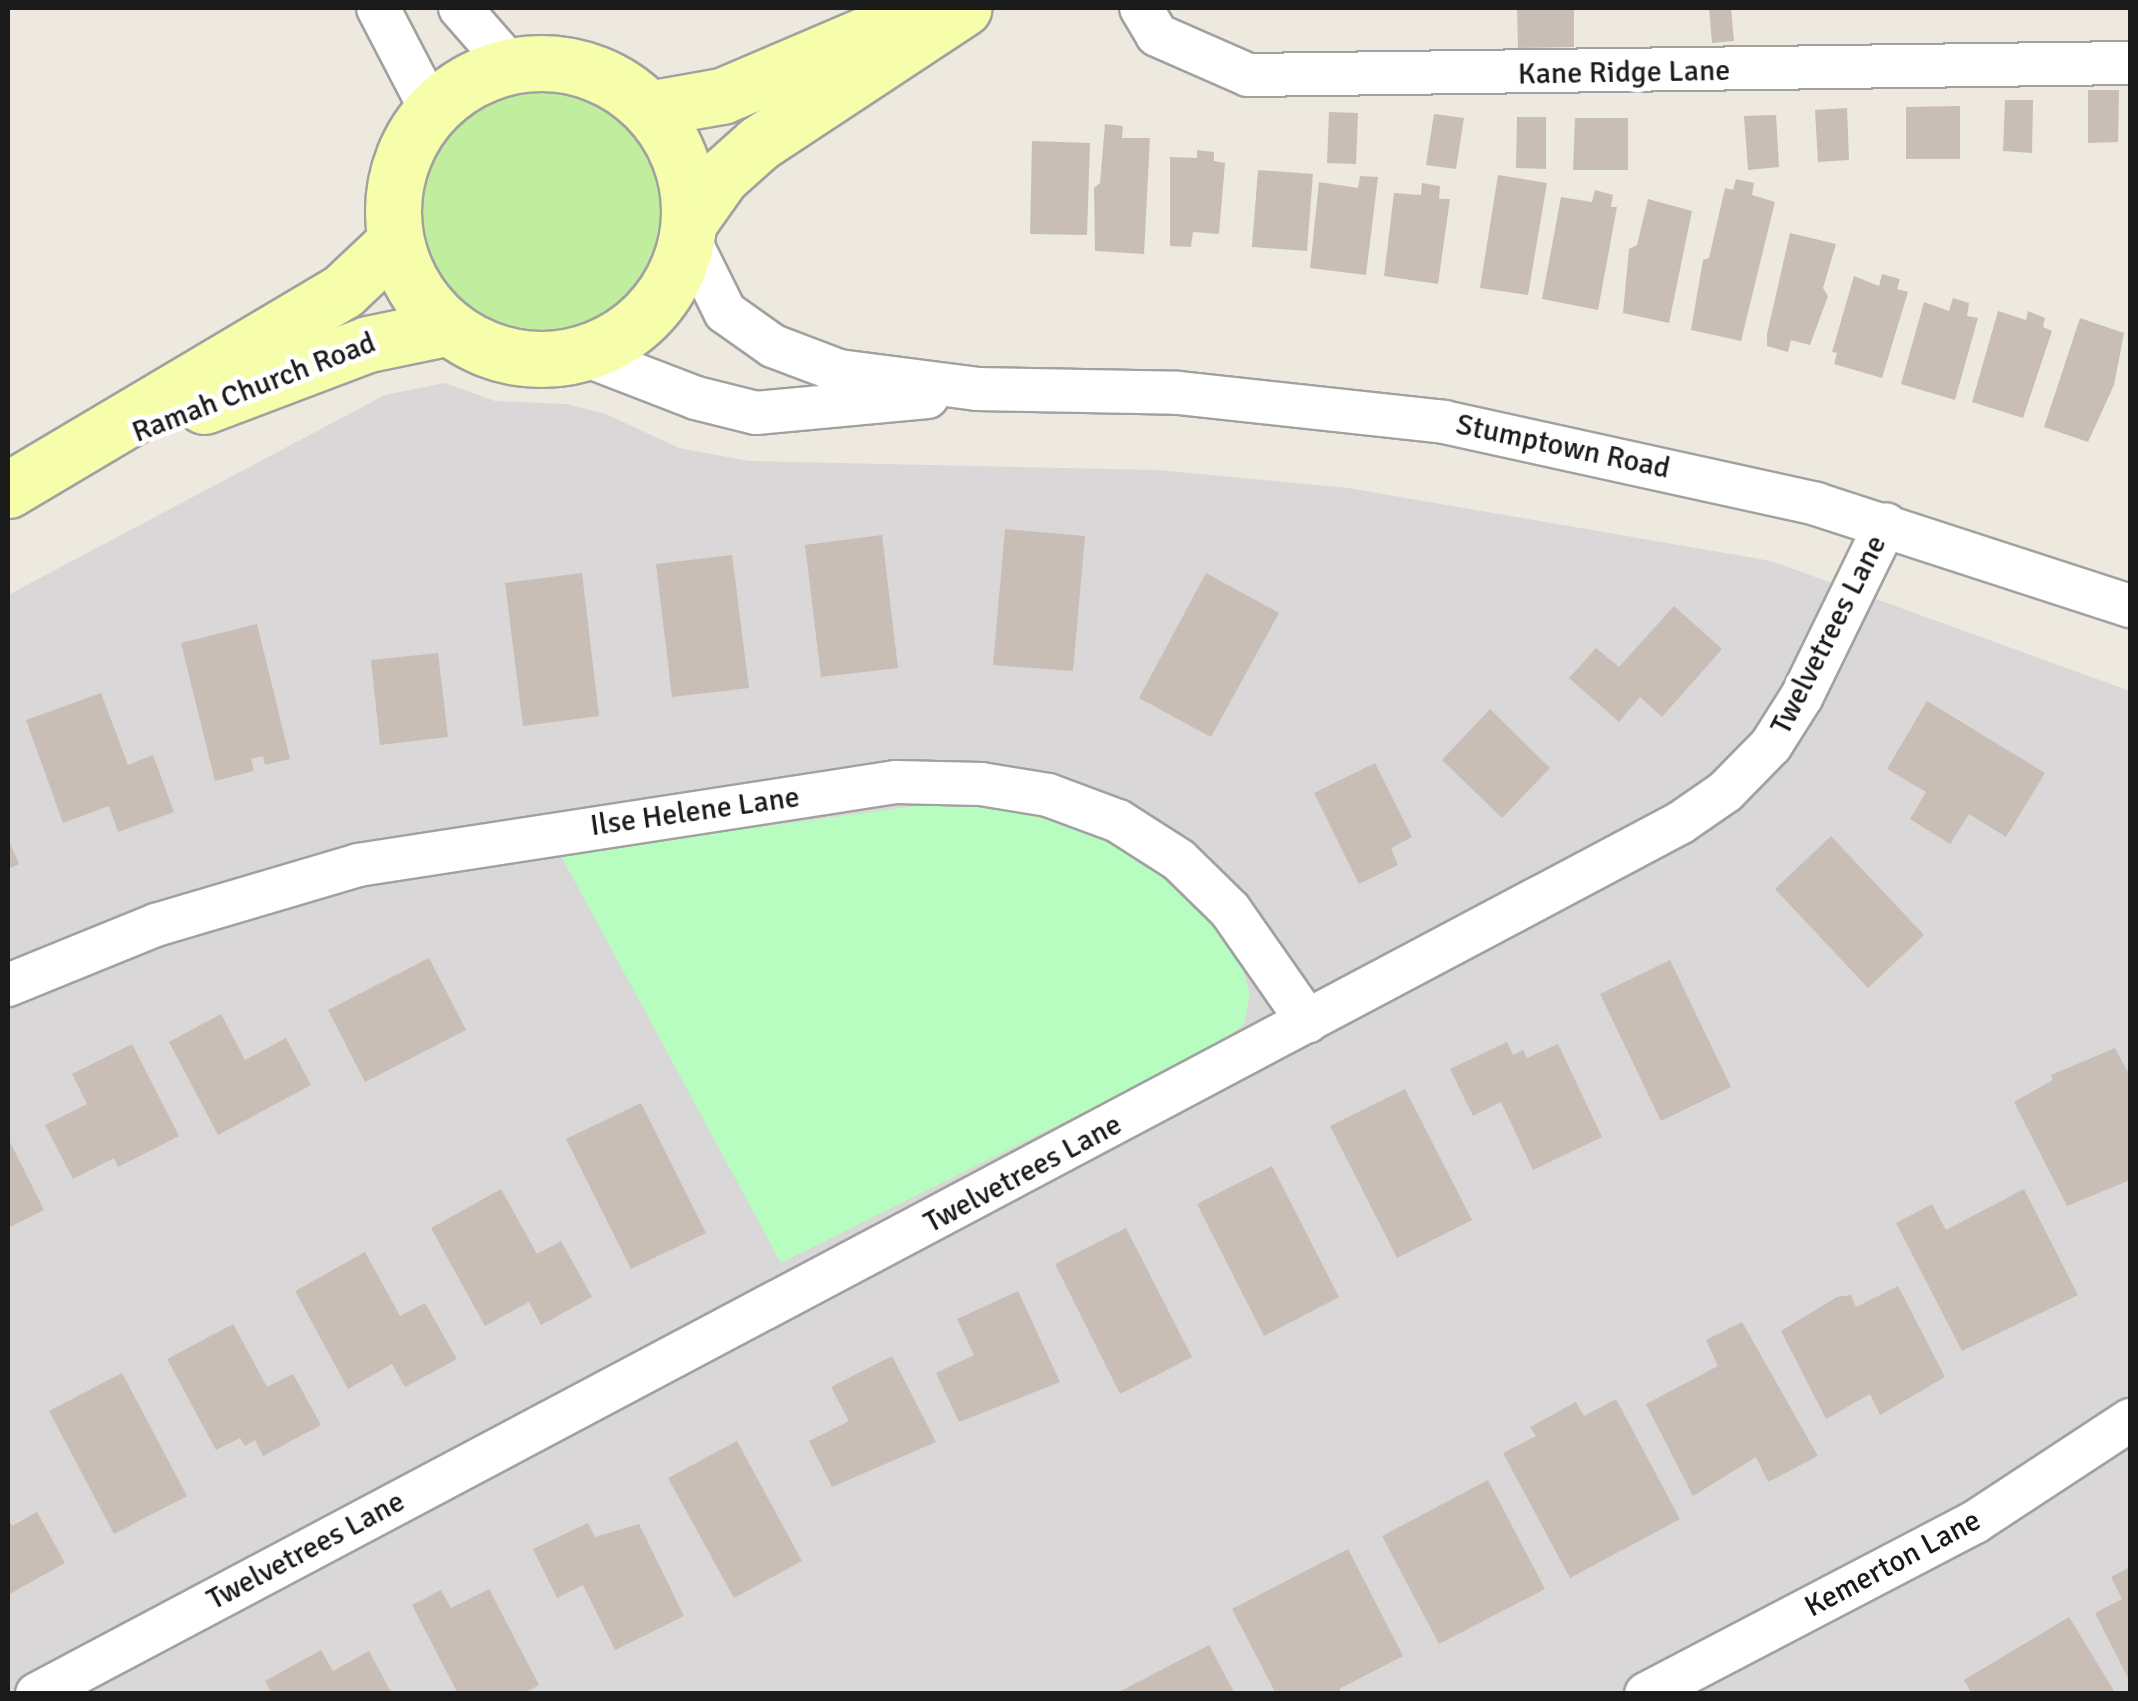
<!DOCTYPE html>
<style>
body{margin:0}
#map{position:relative;width:2138px;height:1701px;overflow:hidden;background:#ede9df;font-family:Signika,sans-serif}
div>[style]{position:absolute}
.residential>*{inset:0;background:#d9d7d7}
.grass>*{inset:0;background:#c1ed9f}
.round{border-radius:50%}
.park>*{inset:0;background:#b6fdbf}
.building>*{inset:0;background:#c9beb5}
.roads{filter:drop-shadow(2px 0 #a1a1a1) drop-shadow(-2px 0 #a1a1a1) drop-shadow(0 2px #a1a1a1) drop-shadow(0 -2px #a1a1a1)}
.minor>*{height:42px;margin:-21px;padding:0 21px;transform-origin:21px;border-radius:21px;background:#fff}
.secondary>*{height:55px;margin:-27.5px;padding:0 27.5px;transform-origin:27.5px;border-radius:27.5px;background:#f6feac}
.secondary>.ring{margin:-27.5px;padding:0;box-sizing:content-box;background:none;border:55px solid #f6feac;border-radius:50%}
span{translate:-50% -50%;white-space:nowrap;text-align:center;line-height:1.15;-webkit-text-stroke:10px #fff;paint-order:stroke}
.street-label{font-size:30px;color:#1a1a1a}
.frame{position:absolute;inset:0;border:10px solid #1a1a1a;pointer-events:none}
</style>
<div id="map">
<div class="residential">
<i style="clip-path:polygon(445px 383px,495px 401px,567px 404px,606px 414px,679px 448px,749px 461px,1157px 470px,1348px 488px,1771px 561px,2130px 691px,2130px 1693px,8px 1694px,8px 595px,385px 395px)"></i>
</div>
<div class="grass">
<i class="round" style="left:393px;top:63px;width:296px;height:296px"></i>
</div>
<div class="park">
<i style="clip-path:polygon(924px 805px,1013px 808px,1090px 827px,1148px 865px,1203px 914px,1240px 960px,1250px 993px,1244px 1024px,1217px 1046px,781px 1263px,560px 854px)"></i>
</div>
<div class="building">
<i style="clip-path:polygon(1517px 8px,1574px 8px,1574px 47px,1518px 48px)"></i>
<i style="clip-path:polygon(1709px 8px,1731px 8px,1734px 41px,1712px 43px)"></i>
<i style="clip-path:polygon(2088px 90px,2119px 90px,2118px 142px,2088px 143px)"></i>
<i style="clip-path:polygon(2005px 100px,2033px 100px,2032px 153px,2003px 151px)"></i>
<i style="clip-path:polygon(1960px 106px,1960px 159px,1906px 159px,1906px 107px)"></i>
<i style="clip-path:polygon(1847px 108px,1849px 160px,1818px 162px,1815px 110px)"></i>
<i style="clip-path:polygon(1329px 112px,1358px 113px,1356px 164px,1327px 163px)"></i>
<i style="clip-path:polygon(1434px 114px,1464px 118px,1456px 169px,1426px 165px)"></i>
<i style="clip-path:polygon(1776px 115px,1779px 167px,1748px 170px,1744px 116px)"></i>
<i style="clip-path:polygon(1517px 117px,1546px 117px,1546px 169px,1516px 168px)"></i>
<i style="clip-path:polygon(1575px 118px,1628px 118px,1628px 170px,1573px 170px)"></i>
<i style="clip-path:polygon(1105px 124px,1123px 126px,1122px 138px,1150px 138px,1144px 254px,1095px 251px,1094px 188px,1100px 183px)"></i>
<i style="clip-path:polygon(1032px 141px,1090px 143px,1087px 235px,1030px 234px)"></i>
<i style="clip-path:polygon(1197px 150px,1214px 152px,1214px 161px,1225px 163px,1219px 234px,1193px 232px,1191px 247px,1170px 246px,1170px 157px,1197px 158px)"></i>
<i style="clip-path:polygon(1258px 170px,1313px 174px,1307px 251px,1252px 247px)"></i>
<i style="clip-path:polygon(1498px 175px,1547px 183px,1528px 295px,1480px 288px)"></i>
<i style="clip-path:polygon(1360px 176px,1378px 177px,1366px 275px,1310px 268px,1319px 182px,1358px 188px)"></i>
<i style="clip-path:polygon(1736px 179px,1754px 183px,1752px 195px,1775px 202px,1741px 341px,1691px 330px,1703px 260px,1709px 258px,1725px 188px,1733px 190px)"></i>
<i style="clip-path:polygon(1422px 183px,1440px 186px,1439px 199px,1450px 199px,1438px 284px,1384px 276px,1394px 193px,1421px 195px)"></i>
<i style="clip-path:polygon(1595px 190px,1613px 195px,1611px 207px,1617px 207px,1598px 310px,1542px 299px,1561px 197px,1592px 202px)"></i>
<i style="clip-path:polygon(1648px 199px,1692px 211px,1669px 323px,1623px 313px,1629px 249px,1637px 245px)"></i>
<i style="clip-path:polygon(1790px 233px,1836px 244px,1823px 288px,1828px 296px,1810px 345px,1791px 340px,1788px 352px,1767px 346px,1767px 334px)"></i>
<i style="clip-path:polygon(1882px 274px,1900px 279px,1897px 289px,1908px 292px,1882px 378px,1834px 364px,1837px 353px,1832px 352px,1854px 276px,1879px 286px)"></i>
<i style="clip-path:polygon(1953px 298px,1969px 303px,1967px 316px,1978px 318px,1955px 400px,1901px 384px,1924px 302px,1949px 311px)"></i>
<i style="clip-path:polygon(1998px 311px,2026px 320px,2028px 311px,2045px 318px,2043px 327px,2052px 331px,2023px 418px,1972px 402px)"></i>
<i style="clip-path:polygon(2080px 318px,2124px 333px,2114px 385px,2088px 442px,2044px 427px)"></i>
<i style="clip-path:polygon(1005px 529px,1085px 536px,1073px 671px,993px 665px)"></i>
<i style="clip-path:polygon(882px 535px,898px 668px,821px 677px,805px 545px)"></i>
<i style="clip-path:polygon(732px 555px,749px 688px,672px 697px,656px 564px)"></i>
<i style="clip-path:polygon(582px 573px,599px 716px,523px 726px,505px 583px)"></i>
<i style="clip-path:polygon(1206px 573px,1279px 613px,1211px 737px,1139px 698px)"></i>
<i style="clip-path:polygon(1674px 606px,1722px 649px,1662px 717px,1640px 697px,1619px 722px,1569px 678px,1596px 648px,1619px 667px)"></i>
<i style="clip-path:polygon(257px 624px,290px 759px,265px 765px,263px 756px,251px 759px,254px 771px,215px 781px,181px 643px)"></i>
<i style="clip-path:polygon(438px 653px,448px 737px,380px 745px,371px 660px)"></i>
<i style="clip-path:polygon(101px 693px,128px 765px,153px 755px,174px 812px,118px 832px,109px 806px,63px 823px,26px 720px)"></i>
<i style="clip-path:polygon(1927px 701px,2045px 773px,2006px 837px,1969px 814px,1950px 844px,1910px 819px,1926px 792px,1887px 769px)"></i>
<i style="clip-path:polygon(1490px 709px,1550px 768px,1502px 818px,1442px 760px)"></i>
<i style="clip-path:polygon(1375px 763px,1412px 837px,1391px 848px,1398px 865px,1359px 884px,1314px 793px)"></i>
<i style="clip-path:polygon(1831px 836px,1924px 935px,1868px 988px,1775px 889px)"></i>
<i style="clip-path:polygon(8px 839px,19px 864px,8px 869px)"></i>
<i style="clip-path:polygon(429px 958px,466px 1030px,365px 1082px,328px 1010px)"></i>
<i style="clip-path:polygon(1670px 960px,1731px 1087px,1661px 1121px,1600px 994px)"></i>
<i style="clip-path:polygon(221px 1014px,245px 1060px,286px 1038px,311px 1085px,218px 1135px,169px 1042px)"></i>
<i style="clip-path:polygon(1507px 1042px,1513px 1055px,1523px 1050px,1527px 1058px,1558px 1044px,1602px 1137px,1533px 1170px,1501px 1102px,1473px 1116px,1450px 1069px)"></i>
<i style="clip-path:polygon(132px 1044px,179px 1136px,118px 1167px,114px 1158px,73px 1179px,45px 1125px,87px 1104px,72px 1074px)"></i>
<i style="clip-path:polygon(2115px 1048px,2130px 1076px,2130px 1180px,2067px 1206px,2014px 1102px,2053px 1080px,2051px 1075px)"></i>
<i style="clip-path:polygon(1405px 1089px,1472px 1220px,1397px 1258px,1330px 1126px)"></i>
<i style="clip-path:polygon(641px 1103px,706px 1233px,631px 1269px,566px 1139px)"></i>
<i style="clip-path:polygon(8px 1138px,44px 1210px,8px 1228px)"></i>
<i style="clip-path:polygon(1272px 1166px,1339px 1297px,1264px 1336px,1197px 1204px)"></i>
<i style="clip-path:polygon(501px 1189px,537px 1254px,561px 1241px,592px 1297px,541px 1325px,529px 1302px,485px 1326px,431px 1228px)"></i>
<i style="clip-path:polygon(2024px 1189px,2078px 1295px,1962px 1351px,1896px 1223px,1932px 1204px,1946px 1230px)"></i>
<i style="clip-path:polygon(1126px 1228px,1192px 1357px,1120px 1394px,1055px 1264px)"></i>
<i style="clip-path:polygon(365px 1252px,400px 1316px,425px 1303px,457px 1359px,405px 1387px,392px 1364px,348px 1389px,295px 1291px)"></i>
<i style="clip-path:polygon(1898px 1286px,1945px 1377px,1880px 1415px,1870px 1394px,1826px 1419px,1781px 1331px,1837px 1297px,1851px 1295px,1856px 1307px)"></i>
<i style="clip-path:polygon(1018px 1291px,1060px 1382px,959px 1422px,936px 1373px,974px 1355px,957px 1319px)"></i>
<i style="clip-path:polygon(1742px 1322px,1818px 1456px,1768px 1482px,1756px 1457px,1693px 1496px,1646px 1404px,1718px 1366px,1706px 1340px)"></i>
<i style="clip-path:polygon(233px 1324px,267px 1387px,293px 1374px,321px 1425px,263px 1456px,255px 1440px,245px 1446px,240px 1438px,216px 1450px,167px 1359px)"></i>
<i style="clip-path:polygon(892px 1356px,936px 1442px,832px 1487px,809px 1441px,849px 1421px,831px 1387px)"></i>
<i style="clip-path:polygon(122px 1373px,187px 1496px,114px 1534px,49px 1411px)"></i>
<i style="clip-path:polygon(1616px 1399px,1680px 1519px,1570px 1578px,1503px 1453px,1536px 1436px,1530px 1427px,1576px 1402px,1584px 1416px)"></i>
<i style="clip-path:polygon(737px 1441px,802px 1561px,734px 1598px,668px 1478px)"></i>
<i style="clip-path:polygon(1488px 1480px,1545px 1589px,1439px 1644px,1382px 1536px)"></i>
<i style="clip-path:polygon(37px 1512px,65px 1563px,8px 1595px,8px 1518px,12px 1526px)"></i>
<i style="clip-path:polygon(588px 1523px,595px 1537px,639px 1524px,684px 1616px,615px 1650px,583px 1585px,557px 1598px,533px 1549px)"></i>
<i style="clip-path:polygon(1348px 1549px,1403px 1656px,1339px 1689px,1342px 1694px,1276px 1694px,1232px 1609px)"></i>
<i style="clip-path:polygon(2130px 1567px,2130px 1682px,2095px 1613px,2122px 1599px,2111px 1577px)"></i>
<i style="clip-path:polygon(489px 1589px,539px 1685px,523px 1694px,458px 1694px,412px 1605px,441px 1590px,451px 1608px)"></i>
<i style="clip-path:polygon(2069px 1617px,2116px 1694px,1972px 1694px,1964px 1680px)"></i>
<i style="clip-path:polygon(1209px 1645px,1235px 1694px,1115px 1694px)"></i>
<i style="clip-path:polygon(321px 1650px,333px 1671px,369px 1651px,392px 1694px,272px 1694px,265px 1681px)"></i>
</div>
<div class="roads">
<div class="minor">
<i style="left:378px;top:8px;width:115px;rotate:62.5deg"></i>
<i style="left:460px;top:8px;width:77px;rotate:48.7deg"></i>
<i style="left:1141px;top:8px;width:31px;rotate:59deg"></i>
<i style="left:1157px;top:35px;width:99px;rotate:23.7deg"></i>
<i style="left:1248px;top:75px;width:882px;rotate:-0.78deg"></i>
<i style="left:687px;top:235px;width:86px;rotate:63.7deg"></i>
<i style="left:725px;top:312px;width:59px;rotate:35.3deg"></i>
<i style="left:773px;top:346px;width:71px;rotate:20.7deg"></i>
<i style="left:839px;top:371px;width:139px;rotate:7.4deg"></i>
<i style="left:977px;top:389px;width:201px;rotate:1.1deg"></i>
<i style="left:1178px;top:393px;width:268px;rotate:6.2deg"></i>
<i style="left:1444px;top:422px;width:381px;rotate:12.4deg"></i>
<i style="left:1816px;top:504px;width:330px;rotate:18deg"></i>
<i style="left:582px;top:354px;width:122px;rotate:21.1deg"></i>
<i style="left:696px;top:398px;width:62px;rotate:14deg"></i>
<i style="left:756px;top:413px;width:172px;rotate:-5.3deg"></i>
<i style="left:8px;top:985px;width:160px;rotate:-22.1deg"></i>
<i style="left:156px;top:925px;width:211px;rotate:-16.5deg"></i>
<i style="left:358px;top:865px;width:544px;rotate:-8.77deg"></i>
<i style="left:896px;top:782px;width:85px;rotate:1.3deg"></i>
<i style="left:981px;top:784px;width:68px;rotate:9.3deg"></i>
<i style="left:1048px;top:795px;width:75px;rotate:20.4deg"></i>
<i style="left:1118px;top:821px;width:72px;rotate:32.6deg"></i>
<i style="left:1179px;top:860px;width:71px;rotate:44.4deg"></i>
<i style="left:1230px;top:910px;width:136px;rotate:55.1deg"></i>
<i style="left:37px;top:1694px;width:1860px;rotate:-27.93deg"></i>
<i style="left:1680px;top:823px;width:55px;rotate:-34.6deg"></i>
<i style="left:1725px;top:792px;width:66px;rotate:-45.6deg"></i>
<i style="left:1771px;top:745px;width:58px;rotate:-57.7deg"></i>
<i style="left:1802px;top:696px;width:191px;rotate:-64deg"></i>
<i style="left:1646px;top:1694px;width:371px;rotate:-27.6deg"></i>
<i style="left:1975px;top:1522px;width:186px;rotate:-33.3deg"></i>
</div>
<div class="secondary">
<i class="ring" style="left:393px;top:63px;width:241px;height:241px"></i>
<i style="left:653px;top:108px;width:70px;rotate:-9.9deg"></i>
<i style="left:722px;top:96px;width:194px;rotate:-23.1deg"></i>
<i style="left:690px;top:221px;width:54px;rotate:-54.8deg"></i>
<i style="left:721px;top:177px;width:51px;rotate:-41.8deg"></i>
<i style="left:759px;top:143px;width:245px;rotate:-33.4deg"></i>
<i style="left:204px;top:406px;width:175px;rotate:-20.7deg"></i>
<i style="left:368px;top:344px;width:79px;rotate:-11.7deg"></i>
<i style="left:8px;top:490px;width:390px;rotate:-30.7deg"></i>
<i style="left:343px;top:291px;width:70px;rotate:-43.3deg"></i>
</div>
</div>
<div class="street-label">
<span style="left:1624px;top:73px;rotate:-1deg">Kane Ridge Lane</span>
<span style="left:254px;top:388px;rotate:-21deg">Ramah Church Road</span>
<span style="left:1563px;top:447px;rotate:12deg">Stumptown Road</span>
<span style="left:1829px;top:635px;rotate:-63deg">Twelvetrees Lane</span>
<span style="left:695px;top:812px;rotate:-8deg">Ilse Helene Lane</span>
<span style="left:1023px;top:1174px;rotate:-28deg">Twelvetrees Lane</span>
<span style="left:306px;top:1551px;rotate:-28deg">Twelvetrees Lane</span>
<span style="left:1893px;top:1564px;rotate:-28deg">Kemerton Lane</span>
</div>
<div class="frame"></div>
</div>
